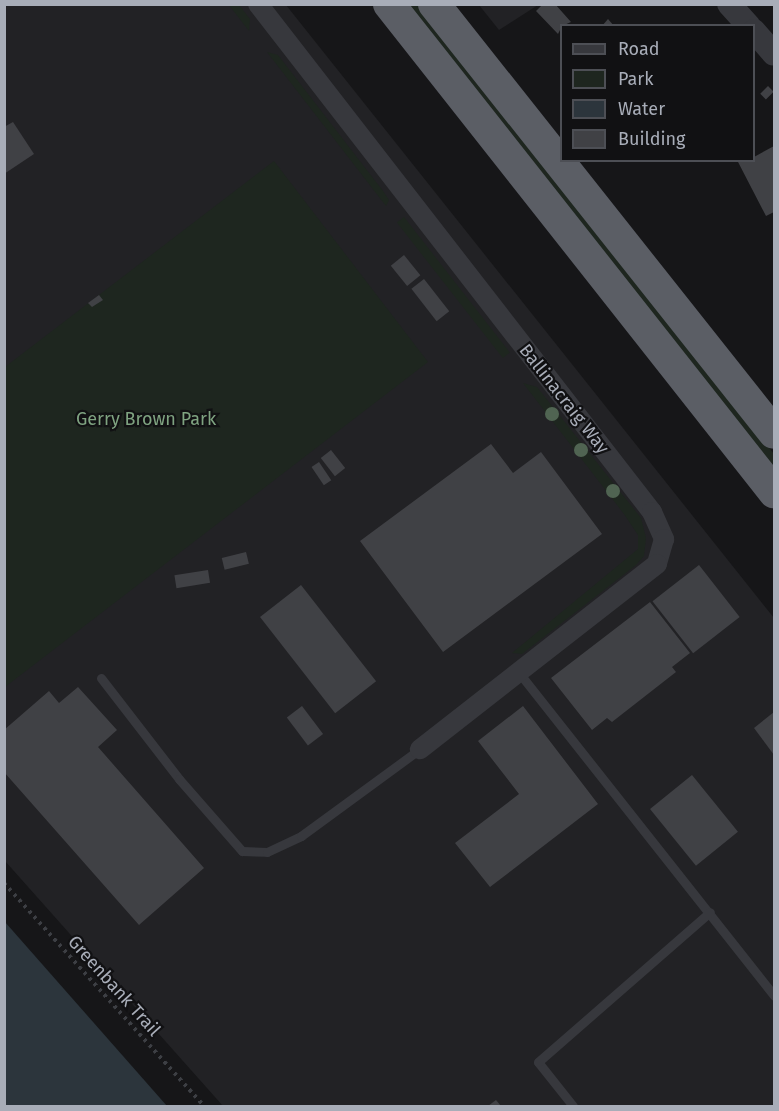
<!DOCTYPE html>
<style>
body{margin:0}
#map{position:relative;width:779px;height:1111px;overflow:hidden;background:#161618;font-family:"Fira Sans",sans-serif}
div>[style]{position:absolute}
.built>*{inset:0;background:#222225}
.green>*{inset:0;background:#1e261f;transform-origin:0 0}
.water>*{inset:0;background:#2c353c}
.building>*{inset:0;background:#404145;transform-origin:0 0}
.path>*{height:4px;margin-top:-2px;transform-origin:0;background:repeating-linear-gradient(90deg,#3d3f44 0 3px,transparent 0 7.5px)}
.service>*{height:9px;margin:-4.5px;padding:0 4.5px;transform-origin:4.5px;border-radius:4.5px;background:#37383d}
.minor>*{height:20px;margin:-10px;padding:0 10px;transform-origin:10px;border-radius:10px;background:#37383d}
.tertiary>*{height:24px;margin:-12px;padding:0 12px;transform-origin:12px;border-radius:12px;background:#37383d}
.trunk>*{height:32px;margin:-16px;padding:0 16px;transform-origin:16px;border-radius:16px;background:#5b5e65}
.trees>*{width:14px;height:14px;margin:-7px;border-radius:50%;background:#506452}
span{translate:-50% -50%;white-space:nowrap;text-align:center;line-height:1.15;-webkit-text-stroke:4.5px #111113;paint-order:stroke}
.street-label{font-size:18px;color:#a8adb8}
.park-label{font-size:18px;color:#7fa381}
.frame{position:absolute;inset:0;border:6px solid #a8adb8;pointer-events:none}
.legend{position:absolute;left:560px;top:24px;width:195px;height:138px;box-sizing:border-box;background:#111113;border:2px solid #4d4f55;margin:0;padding:8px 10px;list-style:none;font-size:18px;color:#a8adb8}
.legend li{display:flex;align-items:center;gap:12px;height:30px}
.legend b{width:30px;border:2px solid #4d4f55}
</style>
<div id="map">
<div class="built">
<div style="clip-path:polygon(4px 5px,286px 5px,774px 618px,774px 1106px,223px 1106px,5px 861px)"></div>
<div style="clip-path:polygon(479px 5px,538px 5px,499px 30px)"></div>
</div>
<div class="green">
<div style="clip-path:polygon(229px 5px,239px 5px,250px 19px,249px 31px)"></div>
<div style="clip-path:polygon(400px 5px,423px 5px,774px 454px,774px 478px)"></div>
<div style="clip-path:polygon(267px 52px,278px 55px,383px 191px,389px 200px,386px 206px)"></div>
<div style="clip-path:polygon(274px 161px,428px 362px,5px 687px,5px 367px)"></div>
<div style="left:404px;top:217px;width:172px;height:9px;rotate:52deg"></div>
<div style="clip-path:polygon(523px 383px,537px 387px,641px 518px,646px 538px,644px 556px,636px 565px,522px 654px,512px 653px,638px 549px,638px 535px,624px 514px)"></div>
</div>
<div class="water">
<div style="clip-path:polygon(5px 922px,167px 1106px,5px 1106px)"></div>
</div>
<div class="building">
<div style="clip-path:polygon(543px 4px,555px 4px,571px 22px,562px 26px,558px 34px,536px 11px)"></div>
<div style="clip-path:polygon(608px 19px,614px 26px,602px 26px)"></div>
<div style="left:768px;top:86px;width:8px;height:11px;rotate:45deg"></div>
<div style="clip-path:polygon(13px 122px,34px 154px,4px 174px,4px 127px)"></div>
<div style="clip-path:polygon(774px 146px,774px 212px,766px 216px,737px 160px,754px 160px,754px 157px)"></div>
<div style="left:404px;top:255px;width:26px;height:17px;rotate:51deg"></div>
<div style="left:424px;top:279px;width:41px;height:16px;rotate:52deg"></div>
<div style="clip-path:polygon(99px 295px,103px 300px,92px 307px,88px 303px)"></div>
<div style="clip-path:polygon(491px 444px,513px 473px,541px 452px,602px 534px,443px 652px,360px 541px)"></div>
<div style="left:331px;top:450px;width:23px;height:13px;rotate:52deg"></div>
<div style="left:319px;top:462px;width:22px;height:9px;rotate:56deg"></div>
<div style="left:246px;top:552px;width:12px;height:25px;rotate:76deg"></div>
<div style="left:699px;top:565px;width:66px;height:59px;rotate:52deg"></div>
<div style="left:208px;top:570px;width:13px;height:34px;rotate:81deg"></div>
<div style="left:301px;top:585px;width:122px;height:52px;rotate:52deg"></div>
<div style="clip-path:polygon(650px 602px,690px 653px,672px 667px,676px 672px,612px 722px,607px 718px,592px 730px,551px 678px)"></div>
<div style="clip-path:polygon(78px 687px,117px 730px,98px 747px,204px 868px,139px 925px,4px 772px,4px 730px,49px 691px,59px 703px)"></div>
<div style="left:302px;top:706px;width:35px;height:19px;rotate:53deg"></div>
<div style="clip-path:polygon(523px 706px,598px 804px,490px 887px,455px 843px,519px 794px,478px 741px)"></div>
<div style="clip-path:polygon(774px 712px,774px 755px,754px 728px)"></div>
<div style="left:692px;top:775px;width:73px;height:54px;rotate:51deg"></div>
<div style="clip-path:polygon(496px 1100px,501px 1106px,488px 1106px)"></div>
</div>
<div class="path">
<div style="left:4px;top:883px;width:300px;rotate:48.1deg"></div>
</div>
<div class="service">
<div style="left:520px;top:674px;width:410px;rotate:51.7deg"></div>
<div style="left:101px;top:678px;width:128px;rotate:52.3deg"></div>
<div style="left:179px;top:779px;width:96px;rotate:48.8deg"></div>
<div style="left:242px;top:851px;width:25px;rotate:2deg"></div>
<div style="left:267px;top:852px;width:38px;rotate:-25deg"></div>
<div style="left:301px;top:836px;width:147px;rotate:-36.2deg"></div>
<div style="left:573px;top:1106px;width:56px;rotate:-128.5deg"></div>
<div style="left:538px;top:1062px;width:228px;rotate:-41.1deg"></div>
</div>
<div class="minor">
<div style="left:258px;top:4px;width:643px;rotate:52.2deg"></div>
<div style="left:652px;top:512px;width:30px;rotate:66deg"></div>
<div style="left:664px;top:539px;width:26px;rotate:106deg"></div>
<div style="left:657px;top:564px;width:301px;rotate:142deg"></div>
</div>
<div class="tertiary">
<div style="left:729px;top:4px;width:30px;rotate:48deg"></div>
<div style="left:754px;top:31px;width:30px;rotate:49deg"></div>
</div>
<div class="trunk">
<div style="left:389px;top:4px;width:622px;rotate:51.73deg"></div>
<div style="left:434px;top:4px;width:547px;rotate:51.6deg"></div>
</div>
<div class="trees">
<div style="left:552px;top:414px"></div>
<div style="left:581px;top:450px"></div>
<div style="left:613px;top:491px"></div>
</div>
<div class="street-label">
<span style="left:564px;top:399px;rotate:52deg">Ballinacraig Way</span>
<span style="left:114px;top:986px;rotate:48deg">Greenbank Trail</span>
</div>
<div class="park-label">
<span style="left:146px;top:419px">Gerry Brown Park</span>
</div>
<div class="frame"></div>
<ul class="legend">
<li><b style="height:8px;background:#37383d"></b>Road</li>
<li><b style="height:16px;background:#1e261f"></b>Park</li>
<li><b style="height:16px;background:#2c353c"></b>Water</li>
<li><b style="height:16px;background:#404145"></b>Building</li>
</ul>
</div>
